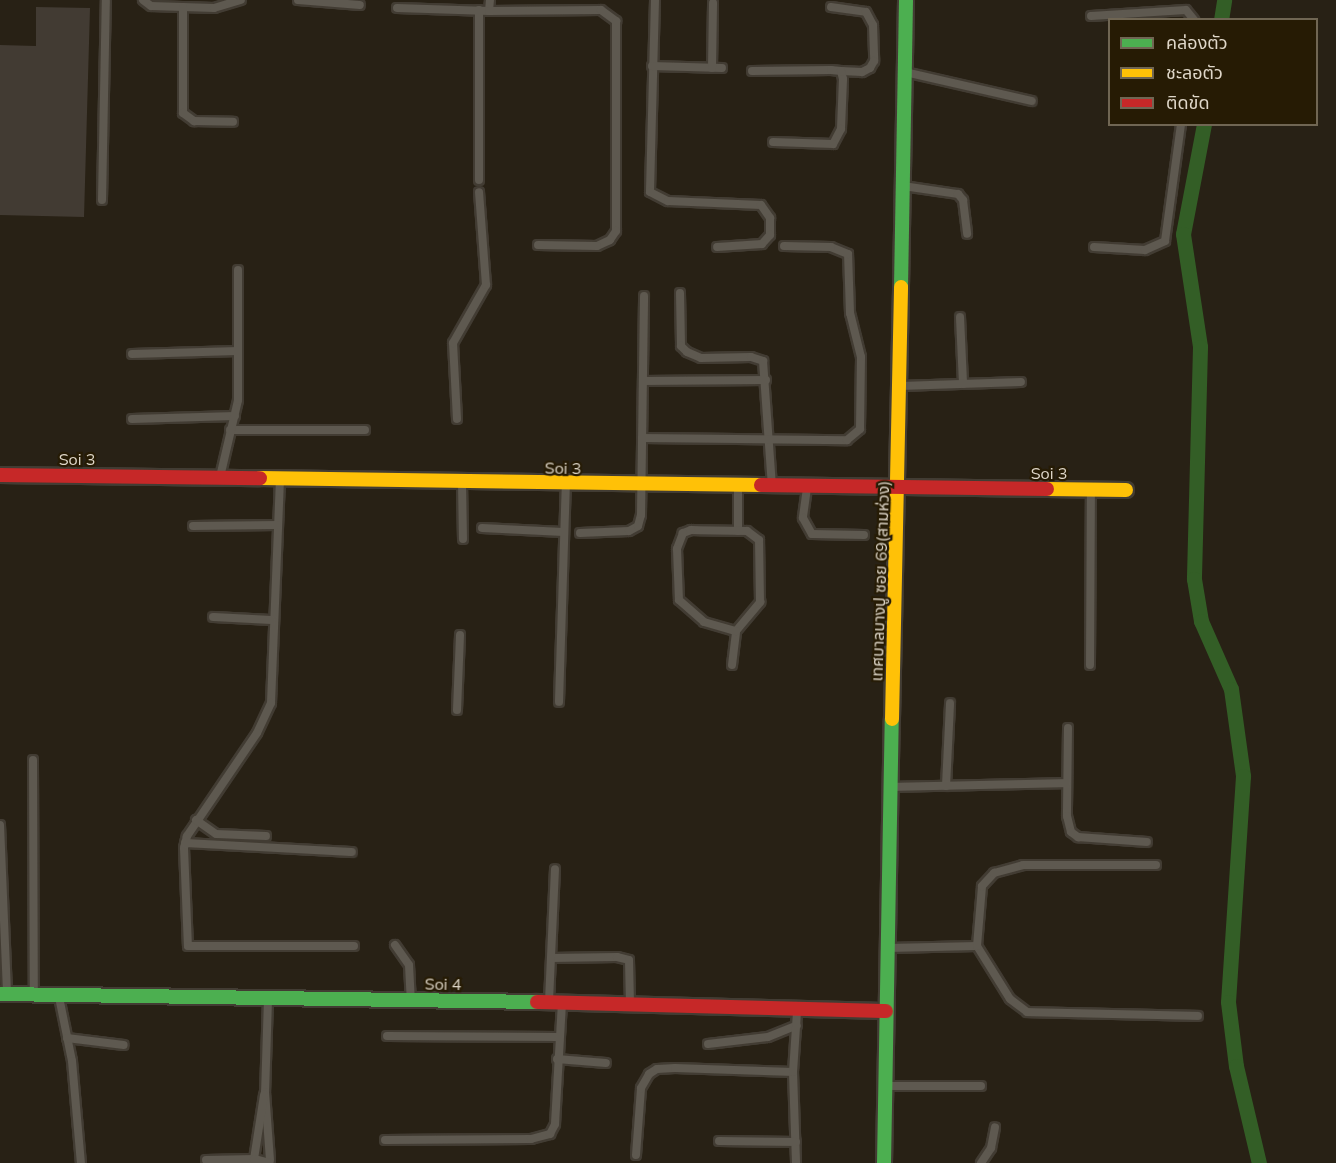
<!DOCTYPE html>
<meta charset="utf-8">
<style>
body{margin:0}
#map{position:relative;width:1336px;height:1163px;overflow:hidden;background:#282115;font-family:Mulish,"Noto Sans Thai",sans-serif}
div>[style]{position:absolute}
.canal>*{height:15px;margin:-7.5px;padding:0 7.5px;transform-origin:7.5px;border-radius:7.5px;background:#335e26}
.building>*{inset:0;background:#423b33}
.roads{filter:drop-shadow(2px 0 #423c33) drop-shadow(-2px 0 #423c33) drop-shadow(0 2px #423c33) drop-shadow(0 -2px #423c33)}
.lane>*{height:8px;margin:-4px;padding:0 4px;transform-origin:4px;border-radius:4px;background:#5e5950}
.fast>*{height:14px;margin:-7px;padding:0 7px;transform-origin:7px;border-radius:7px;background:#4caf50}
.slow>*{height:14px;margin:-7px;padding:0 7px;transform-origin:7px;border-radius:7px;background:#ffc107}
.jam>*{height:14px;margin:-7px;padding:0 7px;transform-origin:7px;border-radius:7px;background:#c62828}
span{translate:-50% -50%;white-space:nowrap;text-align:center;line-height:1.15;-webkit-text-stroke:4.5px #261b04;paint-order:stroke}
.street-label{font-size:16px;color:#dfd7c9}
.legend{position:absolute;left:1108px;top:18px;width:210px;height:108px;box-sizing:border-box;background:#261b04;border:2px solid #706653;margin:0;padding:8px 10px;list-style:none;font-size:18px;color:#dfd7c9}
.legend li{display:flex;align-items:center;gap:12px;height:30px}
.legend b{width:30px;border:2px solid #706653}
</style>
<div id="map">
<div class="canal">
<div style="left:1221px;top:20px;width:20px;rotate:-81deg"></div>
<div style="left:1204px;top:124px;width:112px;rotate:100.8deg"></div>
<div style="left:1183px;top:234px;width:114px;rotate:81.4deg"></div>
<div style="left:1200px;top:347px;width:232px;rotate:91.5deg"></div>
<div style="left:1194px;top:579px;width:43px;rotate:80.5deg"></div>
<div style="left:1201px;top:621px;width:74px;rotate:66.2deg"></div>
<div style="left:1231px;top:689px;width:88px;rotate:82.1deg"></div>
<div style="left:1243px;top:776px;width:226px;rotate:93.8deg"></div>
<div style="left:1228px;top:1002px;width:64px;rotate:82.9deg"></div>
<div style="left:1236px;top:1066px;width:100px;rotate:76.7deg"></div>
</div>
<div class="building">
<div style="clip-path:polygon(36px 7px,90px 8px,84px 217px,0 215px,0 45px,36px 46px)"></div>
</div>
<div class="roads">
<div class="lane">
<div style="left:143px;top:0;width:10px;rotate:37deg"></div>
<div style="left:151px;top:6px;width:63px;rotate:1.8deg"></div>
<div style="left:214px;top:8px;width:28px;rotate:-17deg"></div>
<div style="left:298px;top:0;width:62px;rotate:4.6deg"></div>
<div style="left:655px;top:0;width:192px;rotate:91.5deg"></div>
<div style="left:650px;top:192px;width:20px;rotate:27deg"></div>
<div style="left:668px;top:201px;width:93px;rotate:2.5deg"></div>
<div style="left:761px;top:205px;width:16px;rotate:55deg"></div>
<div style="left:770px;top:218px;width:17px;rotate:90deg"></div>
<div style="left:770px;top:235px;width:12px;rotate:132deg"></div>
<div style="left:762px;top:244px;width:45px;rotate:176.2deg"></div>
<div style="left:183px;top:7px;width:106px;rotate:90deg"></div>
<div style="left:183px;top:113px;width:14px;rotate:36deg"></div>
<div style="left:194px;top:121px;width:39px;rotate:1deg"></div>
<div style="left:831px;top:7px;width:35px;rotate:8deg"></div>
<div style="left:866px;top:12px;width:15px;rotate:62deg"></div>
<div style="left:873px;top:25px;width:36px;rotate:88deg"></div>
<div style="left:874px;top:61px;width:8px;rotate:120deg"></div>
<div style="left:870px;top:68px;width:9px;rotate:153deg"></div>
<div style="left:862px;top:72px;width:21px;rotate:-177deg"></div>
<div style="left:397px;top:8px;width:92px;rotate:1.9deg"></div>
<div style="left:489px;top:11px;width:11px;rotate:-85deg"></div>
<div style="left:489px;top:11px;width:112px;rotate:-0.5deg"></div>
<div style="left:601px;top:10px;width:19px;rotate:36deg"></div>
<div style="left:616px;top:21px;width:210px;rotate:90deg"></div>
<div style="left:616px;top:231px;width:11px;rotate:124deg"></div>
<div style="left:610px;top:240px;width:14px;rotate:155deg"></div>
<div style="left:597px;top:246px;width:59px;rotate:-179deg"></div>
<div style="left:1091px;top:16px;width:95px;rotate:-3.6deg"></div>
<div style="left:1186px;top:10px;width:13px;rotate:51deg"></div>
<div style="left:652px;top:66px;width:70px;rotate:1.6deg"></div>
<div style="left:712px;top:68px;width:65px;rotate:-89.1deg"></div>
<div style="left:752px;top:71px;width:79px;rotate:-0.7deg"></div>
<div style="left:831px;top:70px;width:10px;rotate:6deg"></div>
<div style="left:841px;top:71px;width:8px;rotate:76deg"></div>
<div style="left:843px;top:79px;width:50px;rotate:92.3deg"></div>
<div style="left:841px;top:129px;width:17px;rotate:118deg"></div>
<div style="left:833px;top:144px;width:60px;rotate:-178.1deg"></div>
<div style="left:905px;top:72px;width:130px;rotate:12.9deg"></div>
<div style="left:479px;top:180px;width:170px;rotate:-90deg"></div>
<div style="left:903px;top:186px;width:56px;rotate:8.3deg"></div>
<div style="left:958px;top:194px;width:8px;rotate:50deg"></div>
<div style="left:963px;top:200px;width:34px;rotate:83deg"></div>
<div style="left:102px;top:200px;width:200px;rotate:-88.9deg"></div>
<div style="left:1094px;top:247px;width:51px;rotate:3.4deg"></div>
<div style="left:1145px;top:250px;width:22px;rotate:-24deg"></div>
<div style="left:1165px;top:241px;width:118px;rotate:-82.2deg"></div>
<div style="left:680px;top:293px;width:53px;rotate:88.9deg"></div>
<div style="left:681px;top:346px;width:8px;rotate:45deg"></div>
<div style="left:687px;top:352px;width:15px;rotate:23deg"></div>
<div style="left:701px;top:358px;width:50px;rotate:-1.1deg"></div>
<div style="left:751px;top:357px;width:13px;rotate:18deg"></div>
<div style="left:763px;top:361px;width:125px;rotate:85.9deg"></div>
<div style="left:960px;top:317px;width:67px;rotate:87.4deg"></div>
<div style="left:132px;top:354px;width:106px;rotate:-1.6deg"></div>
<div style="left:643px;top:381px;width:123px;rotate:-0.5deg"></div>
<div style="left:900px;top:386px;width:121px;rotate:-1.9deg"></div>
<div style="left:132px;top:419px;width:103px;rotate:-1.7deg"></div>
<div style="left:457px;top:419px;width:76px;rotate:-93deg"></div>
<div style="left:453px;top:343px;width:67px;rotate:-60.4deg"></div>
<div style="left:486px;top:285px;width:93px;rotate:-94.3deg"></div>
<div style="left:230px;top:430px;width:135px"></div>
<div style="left:642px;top:438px;width:205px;rotate:0.6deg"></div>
<div style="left:847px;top:440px;width:17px;rotate:-40deg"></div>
<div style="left:860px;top:429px;width:72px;rotate:-89.2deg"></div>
<div style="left:861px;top:357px;width:45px;rotate:-104deg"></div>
<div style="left:850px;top:313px;width:59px;rotate:-91.9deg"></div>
<div style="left:848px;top:254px;width:18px;rotate:-158deg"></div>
<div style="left:831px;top:247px;width:47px;rotate:-178.8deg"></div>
<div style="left:220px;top:477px;width:79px;rotate:-76.8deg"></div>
<div style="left:238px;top:400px;width:130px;rotate:-90deg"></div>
<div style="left:280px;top:479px;width:224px;rotate:92.3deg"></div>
<div style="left:271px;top:703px;width:33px;rotate:115deg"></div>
<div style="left:257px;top:733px;width:125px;rotate:124.2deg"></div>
<div style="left:187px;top:836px;width:12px;rotate:104deg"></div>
<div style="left:184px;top:848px;width:98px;rotate:87.7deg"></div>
<div style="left:188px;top:946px;width:166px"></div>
<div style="left:462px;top:483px;width:56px;rotate:89deg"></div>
<div style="left:738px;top:488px;width:43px;rotate:90deg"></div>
<div style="left:807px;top:488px;width:30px;rotate:98deg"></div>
<div style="left:803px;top:518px;width:18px;rotate:61deg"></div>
<div style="left:812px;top:534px;width:52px;rotate:1.1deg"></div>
<div style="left:193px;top:526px;width:84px;rotate:-0.7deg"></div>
<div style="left:482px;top:528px;width:81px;rotate:2.8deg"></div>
<div style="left:580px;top:533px;width:49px;rotate:-2.3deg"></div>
<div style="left:629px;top:531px;width:10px;rotate:-29deg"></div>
<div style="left:638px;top:526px;width:11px;rotate:-75deg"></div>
<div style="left:641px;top:515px;width:219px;rotate:-89.2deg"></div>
<div style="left:213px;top:617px;width:59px;rotate:2.9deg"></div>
<div style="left:732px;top:665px;width:34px;rotate:-83deg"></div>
<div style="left:736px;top:631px;width:38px;rotate:-50deg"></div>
<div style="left:760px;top:602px;width:62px;rotate:-90.9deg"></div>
<div style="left:759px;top:540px;width:15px;rotate:-143deg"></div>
<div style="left:747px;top:531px;width:56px;rotate:-179deg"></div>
<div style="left:691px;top:530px;width:9px;rotate:159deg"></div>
<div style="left:683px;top:533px;width:17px;rotate:111deg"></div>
<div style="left:677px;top:549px;width:51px;rotate:87.8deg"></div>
<div style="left:679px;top:600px;width:33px;rotate:41deg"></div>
<div style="left:704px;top:622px;width:33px;rotate:16deg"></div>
<div style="left:1090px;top:665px;width:173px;rotate:-89.7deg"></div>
<div style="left:559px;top:702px;width:217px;rotate:-88.2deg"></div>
<div style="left:457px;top:710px;width:75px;rotate:-87.7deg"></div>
<div style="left:1068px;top:728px;width:88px;rotate:90.7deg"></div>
<div style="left:1067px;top:816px;width:16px;rotate:76deg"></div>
<div style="left:1071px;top:832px;width:9px;rotate:36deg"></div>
<div style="left:1078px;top:837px;width:69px;rotate:4.1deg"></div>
<div style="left:33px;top:760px;width:233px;rotate:89.8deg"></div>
<div style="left:946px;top:786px;width:83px;rotate:-87.2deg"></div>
<div style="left:892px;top:787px;width:175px;rotate:-1.3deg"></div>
<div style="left:196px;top:820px;width:24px;rotate:35deg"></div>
<div style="left:216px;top:834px;width:50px;rotate:2.3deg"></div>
<div style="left:0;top:825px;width:169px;rotate:87.6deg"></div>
<div style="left:185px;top:843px;width:167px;rotate:3.1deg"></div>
<div style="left:395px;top:945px;width:24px;rotate:55deg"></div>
<div style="left:409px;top:965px;width:34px;rotate:87deg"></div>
<div style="left:977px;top:946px;width:62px;rotate:58.1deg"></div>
<div style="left:1010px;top:999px;width:21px;rotate:37deg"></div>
<div style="left:1027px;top:1012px;width:171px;rotate:1.3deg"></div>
<div style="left:888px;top:948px;width:89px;rotate:-1.3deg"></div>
<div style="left:977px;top:946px;width:60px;rotate:-85.2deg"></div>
<div style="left:982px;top:886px;width:18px;rotate:-47deg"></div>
<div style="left:994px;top:873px;width:30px;rotate:-15deg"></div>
<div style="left:1023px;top:865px;width:133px"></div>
<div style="left:551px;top:958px;width:66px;rotate:-0.9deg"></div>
<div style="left:617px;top:957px;width:12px;rotate:14deg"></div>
<div style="left:629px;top:960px;width:43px;rotate:88.7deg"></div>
<div style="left:59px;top:997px;width:65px;rotate:78.5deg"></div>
<div style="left:72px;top:1061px;width:102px;rotate:85deg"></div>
<div style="left:268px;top:999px;width:93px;rotate:91.8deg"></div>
<div style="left:265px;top:1092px;width:68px;rotate:85.8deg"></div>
<div style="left:549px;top:1001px;width:132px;rotate:-87.4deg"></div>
<div style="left:387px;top:1036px;width:172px;rotate:0.3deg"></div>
<div style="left:67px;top:1038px;width:57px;rotate:7deg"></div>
<div style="left:708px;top:1044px;width:60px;rotate:-6.7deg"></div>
<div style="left:768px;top:1037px;width:31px;rotate:-22deg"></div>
<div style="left:557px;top:1059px;width:49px;rotate:4.7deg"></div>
<div style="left:793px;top:1072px;width:91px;rotate:88.1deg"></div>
<div style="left:887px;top:1086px;width:94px"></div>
<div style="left:385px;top:1140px;width:146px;rotate:-0.4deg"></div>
<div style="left:531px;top:1139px;width:20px;rotate:-15deg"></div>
<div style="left:550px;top:1134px;width:11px;rotate:-63deg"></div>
<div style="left:555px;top:1124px;width:121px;rotate:-86.7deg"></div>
<div style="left:719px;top:1141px;width:77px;rotate:0.7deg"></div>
<div style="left:636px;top:1155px;width:67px;rotate:-85.7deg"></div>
<div style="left:641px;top:1088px;width:16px;rotate:-60deg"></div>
<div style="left:649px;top:1074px;width:9px;rotate:-32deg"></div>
<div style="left:657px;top:1069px;width:18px;rotate:-3deg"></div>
<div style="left:675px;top:1068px;width:118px;rotate:1.9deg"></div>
<div style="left:793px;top:1072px;width:61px;rotate:-86.2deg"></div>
<div style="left:254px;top:1159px;width:65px;rotate:-81.1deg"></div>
<div style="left:206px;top:1160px;width:48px;rotate:-1.2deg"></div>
<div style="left:254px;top:1159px;width:16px;rotate:14deg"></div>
<div style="left:981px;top:1163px;width:18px;rotate:-56deg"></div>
<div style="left:991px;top:1148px;width:21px;rotate:-79deg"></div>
</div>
<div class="fast">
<div style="left:901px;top:287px;width:287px;rotate:-89deg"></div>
<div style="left:0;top:994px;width:537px;rotate:0.85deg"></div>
<div style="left:884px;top:1163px;width:444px;rotate:-89deg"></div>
</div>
<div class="slow">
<div style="left:260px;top:478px;width:501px;rotate:0.8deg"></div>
<div style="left:1047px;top:489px;width:79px;rotate:0.7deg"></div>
<div style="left:892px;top:719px;width:432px;rotate:-88.8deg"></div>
</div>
<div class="jam">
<div style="left:0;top:475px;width:260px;rotate:0.7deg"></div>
<div style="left:761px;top:485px;width:286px;rotate:0.8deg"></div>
<div style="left:537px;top:1002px;width:349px;rotate:1.5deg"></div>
</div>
</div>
<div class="street-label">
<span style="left:77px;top:459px">Soi 3</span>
<span style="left:563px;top:468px;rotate:1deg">Soi 3</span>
<span style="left:1049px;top:473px">Soi 3</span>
<span style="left:880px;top:581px;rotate:-88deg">เทศบาลบางปู ซอย 69(สามห่วง)</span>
<span style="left:443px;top:984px;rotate:1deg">Soi 4</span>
</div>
<ul class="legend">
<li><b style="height:8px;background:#4caf50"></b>คล่องตัว</li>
<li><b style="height:8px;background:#ffc107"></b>ชะลอตัว</li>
<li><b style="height:8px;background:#c62828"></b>ติดขัด</li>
</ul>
</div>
